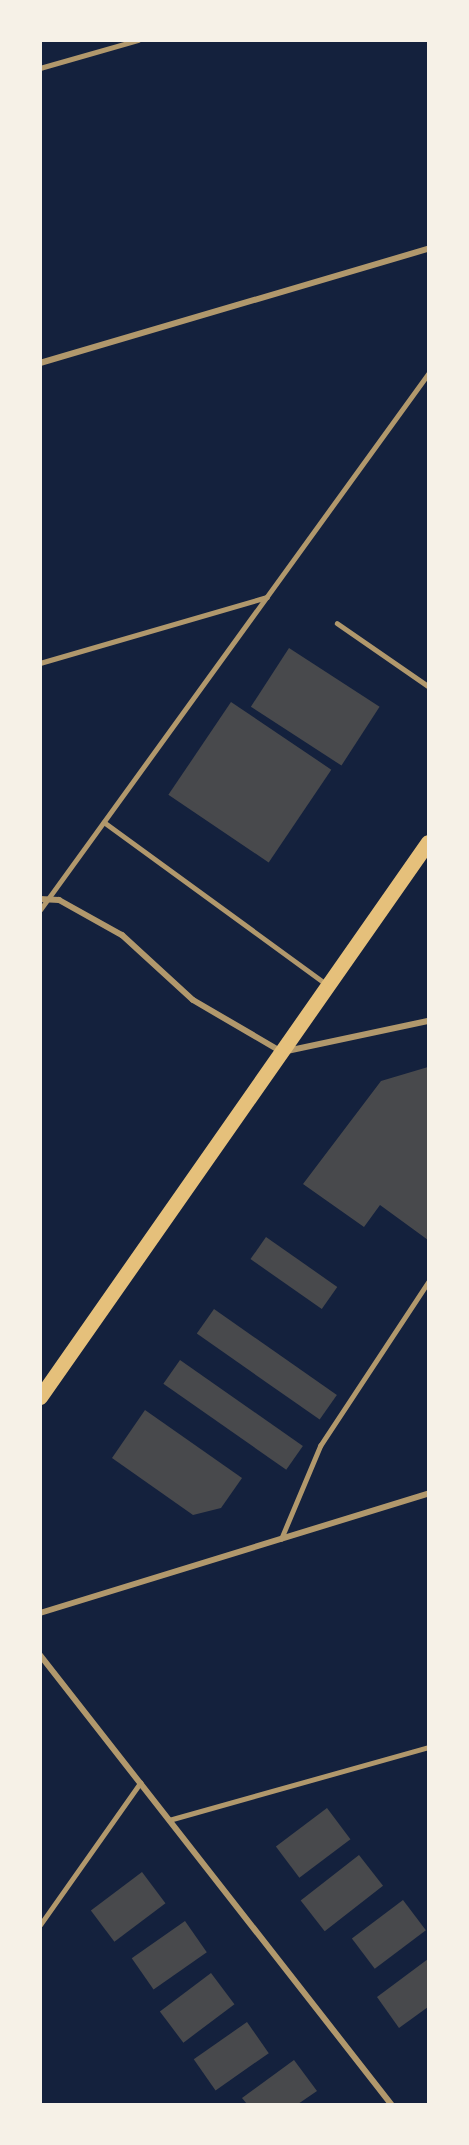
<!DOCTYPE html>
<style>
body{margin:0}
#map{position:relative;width:469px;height:2145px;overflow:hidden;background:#14213d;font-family:"DM Sans",sans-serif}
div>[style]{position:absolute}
.building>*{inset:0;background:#48494c;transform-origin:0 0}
.service>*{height:4.5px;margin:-2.25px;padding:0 2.25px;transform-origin:2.25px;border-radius:2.25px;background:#b1986c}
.minor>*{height:6px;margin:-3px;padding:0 3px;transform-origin:3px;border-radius:3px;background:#b1986c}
.primary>*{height:15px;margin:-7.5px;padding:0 7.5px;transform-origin:7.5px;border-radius:7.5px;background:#e5c07b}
span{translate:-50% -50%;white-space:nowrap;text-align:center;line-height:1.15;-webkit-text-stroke:4.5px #f6f1e7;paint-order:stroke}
.frame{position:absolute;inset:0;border:42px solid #f6f1e7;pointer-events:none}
</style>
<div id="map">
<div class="building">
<div style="left:289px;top:648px;width:108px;height:70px;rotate:33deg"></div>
<div style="left:231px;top:702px;width:121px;height:112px;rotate:34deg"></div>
<div style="clip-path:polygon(428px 1067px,428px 1240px,380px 1205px,364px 1227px,303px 1184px,381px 1081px)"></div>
<div style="left:266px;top:1237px;width:87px;height:27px;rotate:35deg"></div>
<div style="left:214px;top:1309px;width:150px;height:30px;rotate:35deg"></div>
<div style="left:180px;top:1360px;width:150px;height:29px;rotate:35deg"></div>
<div style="clip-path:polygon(145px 1410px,242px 1478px,221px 1508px,193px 1515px,112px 1458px)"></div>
<div style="left:327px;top:1808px;width:39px;height:64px;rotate:53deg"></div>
<div style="left:359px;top:1855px;width:39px;height:74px;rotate:52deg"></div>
<div style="left:142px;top:1872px;width:39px;height:64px;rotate:53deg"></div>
<div style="left:403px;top:1900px;width:38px;height:64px;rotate:53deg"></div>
<div style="left:185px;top:1921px;width:38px;height:65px;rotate:55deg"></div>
<div style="clip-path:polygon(428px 1959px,428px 2007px,399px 2028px,377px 1997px)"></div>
<div style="left:211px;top:1973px;width:39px;height:64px;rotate:53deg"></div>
<div style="left:247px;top:2022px;width:38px;height:65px;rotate:55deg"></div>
<div style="clip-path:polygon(294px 2060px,317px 2091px,298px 2104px,247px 2104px,242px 2098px)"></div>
</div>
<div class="service">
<div style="left:40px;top:68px;width:102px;rotate:-15.9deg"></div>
<div style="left:337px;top:623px;width:111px;rotate:34.7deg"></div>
<div style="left:40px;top:663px;width:236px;rotate:-16.2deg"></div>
<div style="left:104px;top:822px;width:275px;rotate:36.1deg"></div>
<div style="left:40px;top:910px;width:662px;rotate:-54.1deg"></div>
<div style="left:281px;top:1539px;width:101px;rotate:-67.2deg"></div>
<div style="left:320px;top:1446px;width:196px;rotate:-56.6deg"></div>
<div style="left:169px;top:1820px;width:269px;rotate:-15.7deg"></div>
<div style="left:40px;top:1925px;width:174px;rotate:-54.8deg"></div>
</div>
<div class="minor">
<div style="left:40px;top:363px;width:404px;rotate:-16.4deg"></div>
<div style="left:40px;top:899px;width:19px;rotate:3deg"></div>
<div style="left:59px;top:900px;width:72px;rotate:29.1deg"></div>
<div style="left:122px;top:935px;width:96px;rotate:42.5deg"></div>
<div style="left:193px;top:1000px;width:103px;rotate:30.3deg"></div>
<div style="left:282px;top:1052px;width:149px;rotate:-12deg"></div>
<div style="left:40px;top:1613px;width:406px;rotate:-17.1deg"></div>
<div style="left:40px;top:1655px;width:570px;rotate:51.98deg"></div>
</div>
<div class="primary">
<div style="left:40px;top:1397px;width:677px;rotate:-55.04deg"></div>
</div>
<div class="frame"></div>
</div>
